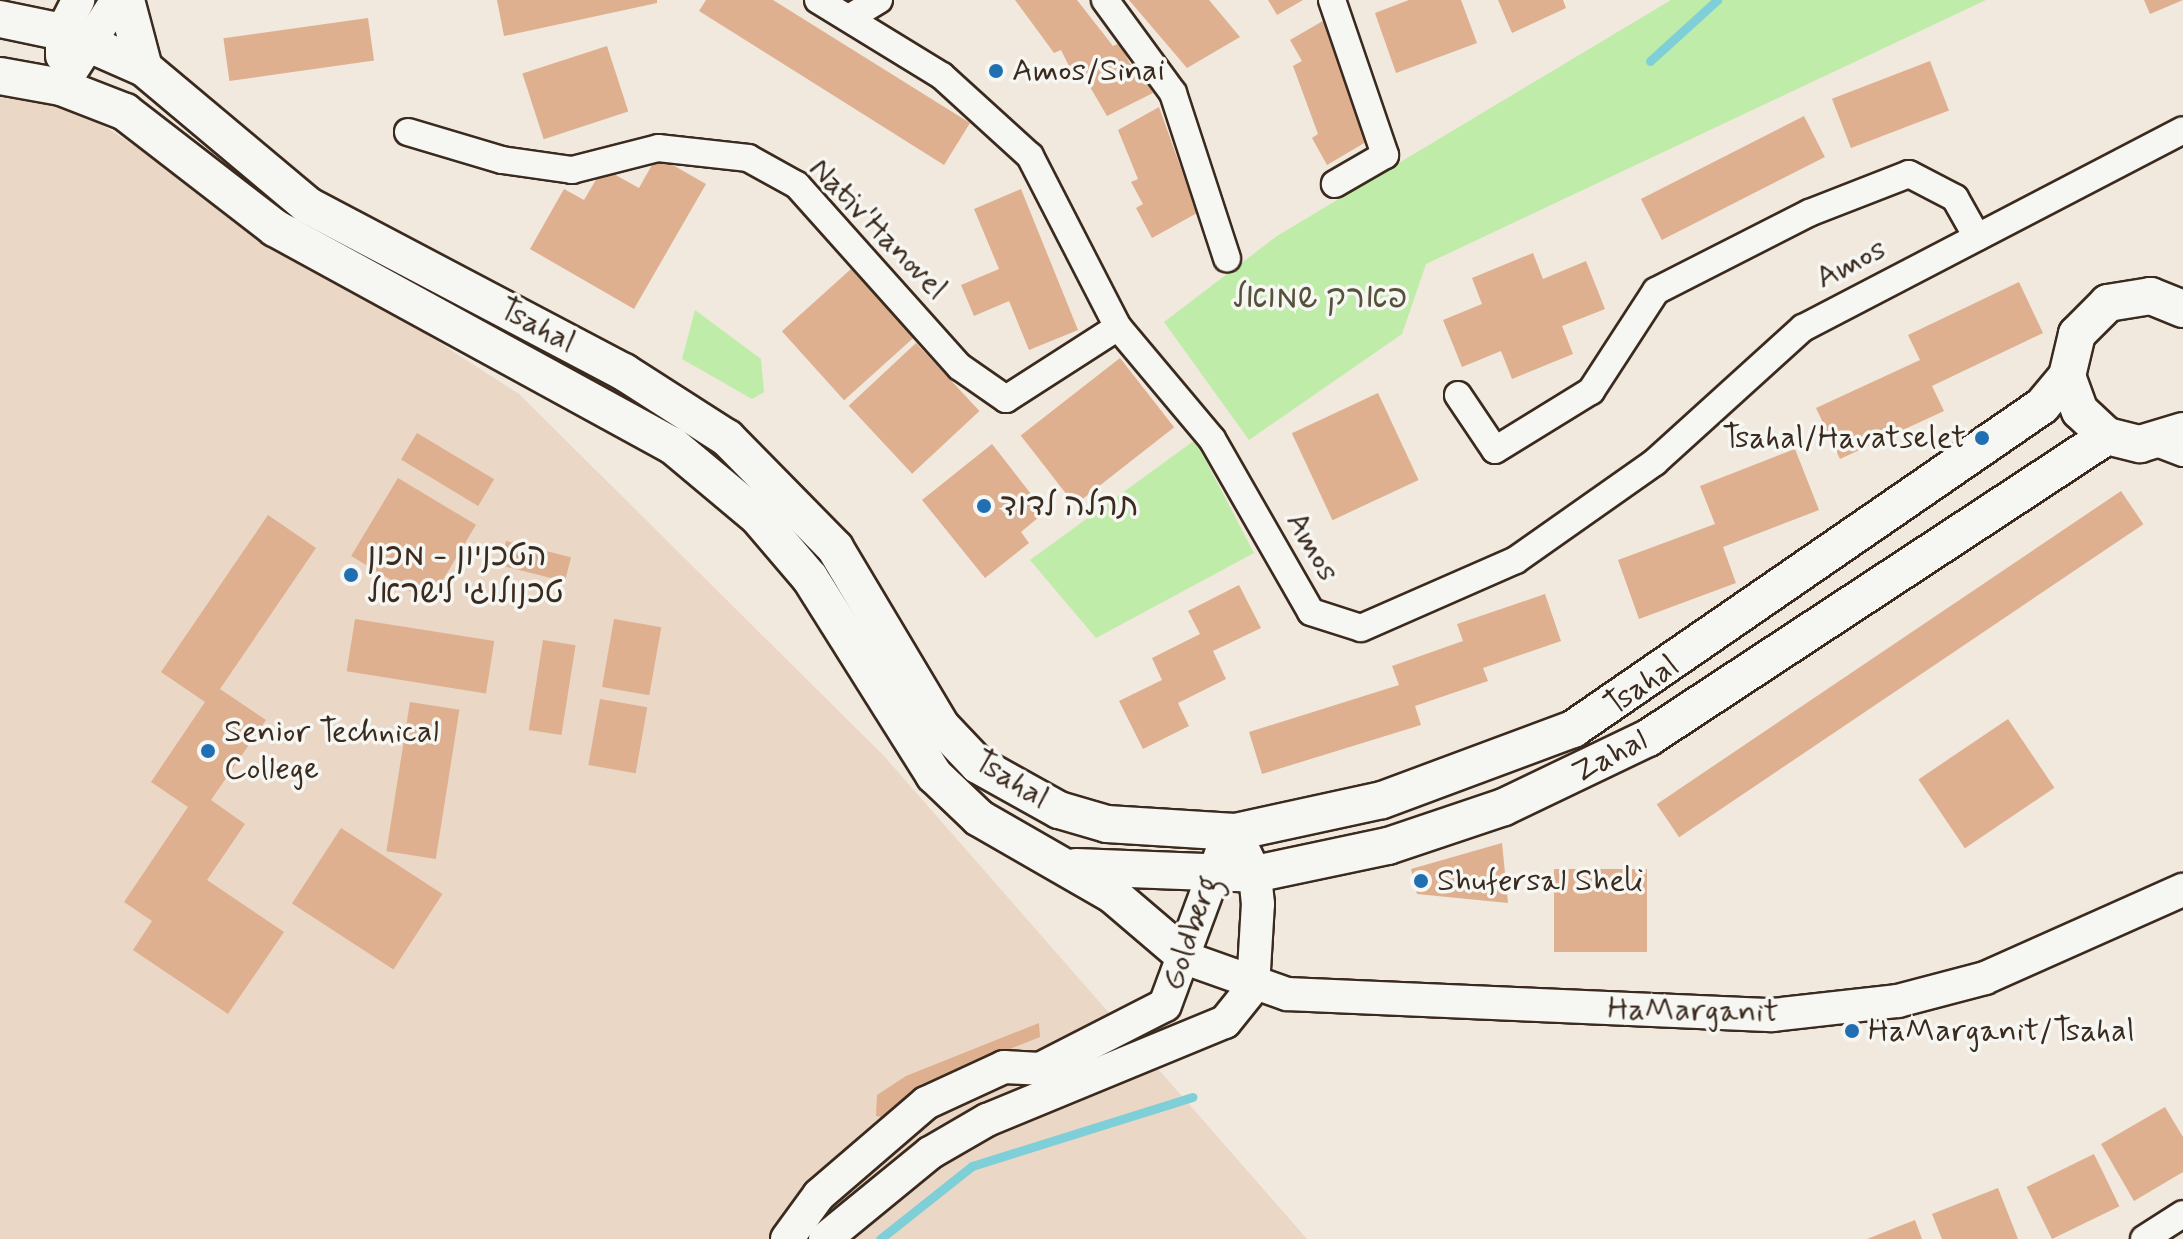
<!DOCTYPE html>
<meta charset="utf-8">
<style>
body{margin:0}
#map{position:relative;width:2183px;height:1239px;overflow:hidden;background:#f1e8de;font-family:Mynerve,"Playpen Sans Hebrew",sans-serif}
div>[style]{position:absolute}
.built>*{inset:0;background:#ebd7c6}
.green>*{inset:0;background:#c0eca9}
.stream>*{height:9px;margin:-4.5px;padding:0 4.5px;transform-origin:4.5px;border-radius:4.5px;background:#7ecfd8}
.building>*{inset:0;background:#deb08f;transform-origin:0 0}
.roads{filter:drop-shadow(2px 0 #3b2a1e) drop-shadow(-2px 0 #3b2a1e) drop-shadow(0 2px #3b2a1e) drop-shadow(0 -2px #3b2a1e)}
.minor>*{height:26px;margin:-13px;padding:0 13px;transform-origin:13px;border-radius:13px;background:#f6f6f2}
.tertiary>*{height:32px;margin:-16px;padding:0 16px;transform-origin:16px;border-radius:16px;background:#f6f6f2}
.secondary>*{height:36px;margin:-18px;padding:0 18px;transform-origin:18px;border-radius:18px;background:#f6f6f2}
.dots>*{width:22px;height:22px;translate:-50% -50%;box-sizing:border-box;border:4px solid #f6f6f2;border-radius:50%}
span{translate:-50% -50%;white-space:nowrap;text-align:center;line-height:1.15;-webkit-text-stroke:7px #f6f6f2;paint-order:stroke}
.poi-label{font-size:32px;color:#3b2a1e}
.left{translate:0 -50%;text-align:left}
.right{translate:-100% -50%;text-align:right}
.street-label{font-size:32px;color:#3b2a1e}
.park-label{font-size:32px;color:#56513a}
</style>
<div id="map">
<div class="built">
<div style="clip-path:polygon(42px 86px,519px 394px,884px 756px,1307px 1239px,0 1239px,0 90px)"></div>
</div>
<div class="green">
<div style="clip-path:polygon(1671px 0,1986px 0,1426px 264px,1402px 334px,1249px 440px,1164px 322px,1277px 236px)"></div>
<div style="clip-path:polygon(695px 310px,761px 359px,764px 392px,752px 399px,682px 359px)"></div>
<div style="clip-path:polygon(1195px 440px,1254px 553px,1096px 638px,1030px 560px)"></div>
</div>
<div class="stream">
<div style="left:1650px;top:61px;width:91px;rotate:-42.3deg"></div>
<div style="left:880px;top:1239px;width:117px;rotate:-38.4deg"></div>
<div style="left:972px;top:1166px;width:231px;rotate:-17.4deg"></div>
</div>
<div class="building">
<div style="clip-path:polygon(497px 0,657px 0,657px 3px,504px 36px)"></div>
<div style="clip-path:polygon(706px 0,773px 0,970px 123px,944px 165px,699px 11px)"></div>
<div style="clip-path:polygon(1015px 0,1077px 0,1113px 46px,1120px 43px,1130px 64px,1136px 61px,1153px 93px,1107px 116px,1079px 68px,1072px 72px,1061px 50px,1054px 53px)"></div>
<div style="clip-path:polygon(1129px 0,1209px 0,1240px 37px,1187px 68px)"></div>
<div style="clip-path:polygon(1268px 0,1303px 0,1277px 15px)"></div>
<div style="clip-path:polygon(1409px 0,1461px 0,1477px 43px,1396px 73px,1375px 13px)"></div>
<div style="clip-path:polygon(1498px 0,1563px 0,1566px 8px,1512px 33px)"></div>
<div style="clip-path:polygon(2144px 0,2183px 0,2150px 14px)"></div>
<div style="left:368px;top:18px;width:43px;height:146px;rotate:82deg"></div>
<div style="clip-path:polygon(1328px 18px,1371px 139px,1327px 165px,1312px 138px,1318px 134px,1293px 66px,1302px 61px,1290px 40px)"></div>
<div style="left:607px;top:46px;width:69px;height:89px;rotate:72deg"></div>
<div style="left:1930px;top:61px;width:53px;height:105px;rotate:69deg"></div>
<div style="clip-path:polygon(1159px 107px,1197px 213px,1152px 238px,1136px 208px,1143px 204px,1131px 182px,1138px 179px,1118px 130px)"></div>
<div style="left:1804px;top:116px;width:46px;height:183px;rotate:63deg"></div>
<div style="clip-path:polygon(657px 156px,706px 184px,634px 309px,530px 249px,564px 189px,584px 200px,603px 168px,639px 188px)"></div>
<div style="clip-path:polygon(1021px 189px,1078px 330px,1029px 350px,1009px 301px,974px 316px,961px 285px,999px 269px,974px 209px)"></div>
<div style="clip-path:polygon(1533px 253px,1543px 279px,1586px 261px,1605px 309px,1562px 326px,1573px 354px,1512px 379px,1501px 351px,1462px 367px,1443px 320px,1482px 304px,1472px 278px)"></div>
<div style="left:851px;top:269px;width:93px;height:93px;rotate:48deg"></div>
<div style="clip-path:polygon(2019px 282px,2043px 333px,1932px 386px,1944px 411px,1840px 459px,1816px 408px,1920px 360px,1908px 335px)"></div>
<div style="left:916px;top:343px;width:93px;height:92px;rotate:47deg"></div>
<div style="left:1120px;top:358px;width:88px;height:126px;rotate:52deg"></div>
<div style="left:1378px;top:393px;width:96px;height:95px;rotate:65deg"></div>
<div style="left:417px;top:433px;width:90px;height:31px;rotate:31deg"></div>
<div style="clip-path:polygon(992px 444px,1045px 512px,1021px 532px,1029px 543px,985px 578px,922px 500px)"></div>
<div style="clip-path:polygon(1795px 449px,1819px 510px,1723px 547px,1736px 583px,1639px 619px,1618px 560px,1715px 524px,1700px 486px)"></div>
<div style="left:398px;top:478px;width:91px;height:91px;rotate:31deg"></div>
<div style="left:2121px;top:491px;width:40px;height:560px;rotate:56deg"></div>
<div style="clip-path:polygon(268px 515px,316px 548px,220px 689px,266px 720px,211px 800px,245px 824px,207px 880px,284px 932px,228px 1014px,133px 950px,152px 921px,124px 902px,188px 807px,151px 782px,205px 702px,161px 672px)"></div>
<div style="left:506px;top:541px;width:67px;height:25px;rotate:14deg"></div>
<div style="clip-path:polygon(1239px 585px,1261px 628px,1213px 651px,1226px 679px,1178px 703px,1189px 726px,1143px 749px,1119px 701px,1162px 680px,1152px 658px,1200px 634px,1188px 611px)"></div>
<div style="clip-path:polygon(1545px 594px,1561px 641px,1483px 668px,1488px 681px,1415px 706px,1421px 725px,1262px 774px,1249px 732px,1399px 685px,1392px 666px,1463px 641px,1457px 624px)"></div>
<div style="left:355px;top:619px;width:141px;height:53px;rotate:9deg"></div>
<div style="left:614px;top:619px;width:48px;height:69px;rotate:10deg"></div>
<div style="left:543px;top:640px;width:33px;height:91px;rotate:9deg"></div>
<div style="left:600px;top:699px;width:48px;height:67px;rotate:10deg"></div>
<div style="left:410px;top:702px;width:50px;height:151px;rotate:9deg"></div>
<div style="left:2008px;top:719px;width:83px;height:108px;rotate:56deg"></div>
<div style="left:341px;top:828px;width:121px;height:90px;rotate:33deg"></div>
<div style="clip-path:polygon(1502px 843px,1508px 903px,1417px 894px,1411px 869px)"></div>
<div style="left:1554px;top:869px;width:93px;height:83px"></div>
<div style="clip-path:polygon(1039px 1023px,1040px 1037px,940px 1077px,894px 1119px,876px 1116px,877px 1095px,906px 1076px)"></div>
<div style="clip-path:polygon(2165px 1107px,2183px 1137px,2183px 1172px,2134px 1201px,2101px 1144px)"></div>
<div style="left:2094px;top:1154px;width:58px;height:75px;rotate:64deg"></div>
<div style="clip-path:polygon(1998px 1188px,2018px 1239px,1942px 1239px,1932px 1214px)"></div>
<div style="clip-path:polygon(1915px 1220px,1922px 1239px,1867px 1239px)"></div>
</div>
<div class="roads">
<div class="minor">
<div style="left:818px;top:0;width:145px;rotate:31.5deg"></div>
<div style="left:942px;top:76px;width:119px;rotate:42.3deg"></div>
<div style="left:1030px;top:156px;width:192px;rotate:62.8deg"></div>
<div style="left:1118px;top:327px;width:146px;rotate:50deg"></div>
<div style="left:1212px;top:439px;width:199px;rotate:60.2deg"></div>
<div style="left:1311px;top:612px;width:52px;rotate:17.7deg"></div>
<div style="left:1361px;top:628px;width:169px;rotate:-23.7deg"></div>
<div style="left:1516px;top:560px;width:170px;rotate:-35.2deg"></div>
<div style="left:1655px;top:462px;width:200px;rotate:-42.2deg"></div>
<div style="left:1803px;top:328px;width:428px;rotate:-27.5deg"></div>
<div style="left:1105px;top:0;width:115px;rotate:53.8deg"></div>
<div style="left:1173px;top:93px;width:174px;rotate:71.9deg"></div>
<div style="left:1332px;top:0;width:164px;rotate:71.1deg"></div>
<div style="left:1385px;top:155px;width:58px;rotate:149.9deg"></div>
<div style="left:849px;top:18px;width:35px;rotate:-31deg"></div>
<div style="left:408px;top:132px;width:98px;rotate:16.6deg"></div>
<div style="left:502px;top:160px;width:71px;rotate:8.1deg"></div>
<div style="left:572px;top:170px;width:89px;rotate:-14.3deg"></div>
<div style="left:658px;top:148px;width:91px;rotate:6.3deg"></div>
<div style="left:748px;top:158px;width:56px;rotate:28.9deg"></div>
<div style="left:797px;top:185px;width:244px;rotate:48.2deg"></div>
<div style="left:960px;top:367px;width:56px;rotate:34.8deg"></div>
<div style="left:1006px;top:399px;width:133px;rotate:-32.7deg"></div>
<div style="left:1458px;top:395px;width:66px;rotate:56.1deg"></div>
<div style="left:1495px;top:450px;width:113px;rotate:-31.6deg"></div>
<div style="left:1591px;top:391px;width:119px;rotate:-57deg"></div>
<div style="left:1656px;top:291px;width:172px;rotate:-27deg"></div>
<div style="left:1809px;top:213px;width:107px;rotate:-21.3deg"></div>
<div style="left:1909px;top:174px;width:52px;rotate:27.6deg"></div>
<div style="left:1955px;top:198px;width:45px;rotate:60.6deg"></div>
<div style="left:2157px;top:443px;width:28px;rotate:21deg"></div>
<div style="left:2144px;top:1239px;width:46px;rotate:-32.7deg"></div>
</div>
<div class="tertiary">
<div style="left:62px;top:56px;width:24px;rotate:-90deg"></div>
<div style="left:62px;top:32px;width:36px;rotate:-63deg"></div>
<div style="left:61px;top:87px;width:103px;rotate:-57.2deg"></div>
<div style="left:1188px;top:959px;width:105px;rotate:19.5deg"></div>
<div style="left:1287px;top:994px;width:486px;rotate:2.5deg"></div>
<div style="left:1773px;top:1015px;width:126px;rotate:-6.4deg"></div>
<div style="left:1898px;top:1001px;width:90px;rotate:-14.8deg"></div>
<div style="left:1985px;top:978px;width:217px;rotate:-24deg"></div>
<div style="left:787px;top:1239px;width:54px;rotate:-54deg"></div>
<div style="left:819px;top:1195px;width:141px;rotate:-40.7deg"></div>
<div style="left:926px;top:1103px;width:86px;rotate:-24.8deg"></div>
<div style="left:1004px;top:1067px;width:36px;rotate:3deg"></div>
<div style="left:1040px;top:1069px;width:140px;rotate:-27.1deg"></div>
<div style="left:1165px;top:1005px;width:164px;rotate:-69.7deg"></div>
<div style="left:825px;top:1239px;width:136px;rotate:-39.3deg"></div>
<div style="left:930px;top:1153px;width:66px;rotate:-30.1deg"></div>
<div style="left:987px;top:1120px;width:257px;rotate:-22.4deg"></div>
<div style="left:1225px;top:1022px;width:45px;rotate:-51.3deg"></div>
<div style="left:1253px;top:987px;width:83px;rotate:-86.6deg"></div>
<div style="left:1258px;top:904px;width:30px;rotate:-96deg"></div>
<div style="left:1255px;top:874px;width:47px;rotate:-115.5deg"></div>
</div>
<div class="secondary">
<div style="left:126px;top:0;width:70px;rotate:75.2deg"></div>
<div style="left:0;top:19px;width:63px;rotate:11.8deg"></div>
<div style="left:62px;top:32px;width:90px;rotate:23.7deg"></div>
<div style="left:144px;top:68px;width:213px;rotate:40deg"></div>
<div style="left:307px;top:205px;width:358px;rotate:27.8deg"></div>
<div style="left:624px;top:372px;width:122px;rotate:32.7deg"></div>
<div style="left:727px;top:438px;width:154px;rotate:45.5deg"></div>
<div style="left:835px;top:548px;width:207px;rotate:59.2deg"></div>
<div style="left:941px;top:726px;width:54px;rotate:46.5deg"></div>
<div style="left:978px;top:765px;width:93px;rotate:29.1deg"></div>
<div style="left:1059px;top:810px;width:50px;rotate:16.3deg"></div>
<div style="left:1107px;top:824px;width:128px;rotate:3.6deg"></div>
<div style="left:1235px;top:832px;width:150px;rotate:-12.3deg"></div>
<div style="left:1382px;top:800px;width:204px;rotate:-20.4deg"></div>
<div style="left:1573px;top:729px;width:569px;rotate:-34.56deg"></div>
<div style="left:2042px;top:406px;width:39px;rotate:-50deg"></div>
<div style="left:0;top:76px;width:62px;rotate:10.2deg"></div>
<div style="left:61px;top:87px;width:69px;rotate:21.3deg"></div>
<div style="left:125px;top:112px;width:190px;rotate:37.7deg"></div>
<div style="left:275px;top:228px;width:452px;rotate:28.7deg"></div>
<div style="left:672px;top:445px;width:112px;rotate:39.9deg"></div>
<div style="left:758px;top:517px;width:80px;rotate:49.6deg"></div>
<div style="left:810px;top:578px;width:233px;rotate:57.8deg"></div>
<div style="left:934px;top:775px;width:62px;rotate:43.7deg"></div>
<div style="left:979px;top:818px;width:155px;rotate:29.9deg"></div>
<div style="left:1113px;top:895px;width:99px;rotate:40.5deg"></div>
<div style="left:2183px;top:309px;width:35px;rotate:-158deg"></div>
<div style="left:2151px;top:296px;width:44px;rotate:170.8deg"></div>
<div style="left:2108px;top:303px;width:44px;rotate:135deg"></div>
<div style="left:2077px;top:334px;width:43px;rotate:103.4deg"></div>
<div style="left:2067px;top:376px;width:37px;rotate:70deg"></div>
<div style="left:2080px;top:411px;width:37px;rotate:43deg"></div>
<div style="left:2107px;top:436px;width:34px;rotate:14deg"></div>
<div style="left:2140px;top:444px;width:45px;rotate:-16.8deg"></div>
<div style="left:1076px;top:867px;width:179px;rotate:2.2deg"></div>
<div style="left:1255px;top:874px;width:136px;rotate:-11.9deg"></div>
<div style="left:1388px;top:846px;width:122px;rotate:-18.6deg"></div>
<div style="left:1504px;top:807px;width:160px;rotate:-25.6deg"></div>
<div style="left:1648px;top:738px;width:549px;rotate:-33.34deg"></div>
</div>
</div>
<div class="dots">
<div style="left:996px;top:71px;background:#1f6fb2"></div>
<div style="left:1982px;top:438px;background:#1f6fb2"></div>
<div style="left:984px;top:506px;background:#1f6fb2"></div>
<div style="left:351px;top:575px;background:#1f6fb2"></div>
<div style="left:208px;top:751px;background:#1f6fb2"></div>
<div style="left:1421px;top:881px;background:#1f6fb2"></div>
<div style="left:1852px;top:1031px;background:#1f6fb2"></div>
</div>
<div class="poi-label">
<span class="left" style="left:1012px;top:71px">Amos/Sinai</span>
<span class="right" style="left:1966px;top:438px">Tsahal/Havatselet</span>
<span class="left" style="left:1000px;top:506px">תהלה לדוד</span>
<span class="left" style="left:367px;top:575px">הטכניון - מכון<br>טכנולוגי לישראל</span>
<span class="left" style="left:224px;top:751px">Senior Technical<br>College</span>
<span class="left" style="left:1437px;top:881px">Shufersal Sheli</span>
<span class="left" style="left:1868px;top:1031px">HaMarganit/Tsahal</span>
</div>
<div class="street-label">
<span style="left:878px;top:229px;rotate:46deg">Nativ'Hanovel</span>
<span style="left:1851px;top:264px;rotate:-27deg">Amos</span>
<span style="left:537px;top:326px;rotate:28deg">Tsahal</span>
<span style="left:1312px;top:547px;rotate:60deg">Amos</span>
<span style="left:1642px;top:686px;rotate:-34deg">Tsahal</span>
<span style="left:1610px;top:757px;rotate:-28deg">Zahal</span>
<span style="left:1011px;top:780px;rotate:32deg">Tsahal</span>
<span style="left:1191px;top:933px;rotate:-71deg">Goldberg</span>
<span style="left:1693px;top:1011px;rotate:1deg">HaMarganit</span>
</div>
<div class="park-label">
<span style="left:1320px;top:298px">פארק שמואל</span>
</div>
</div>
